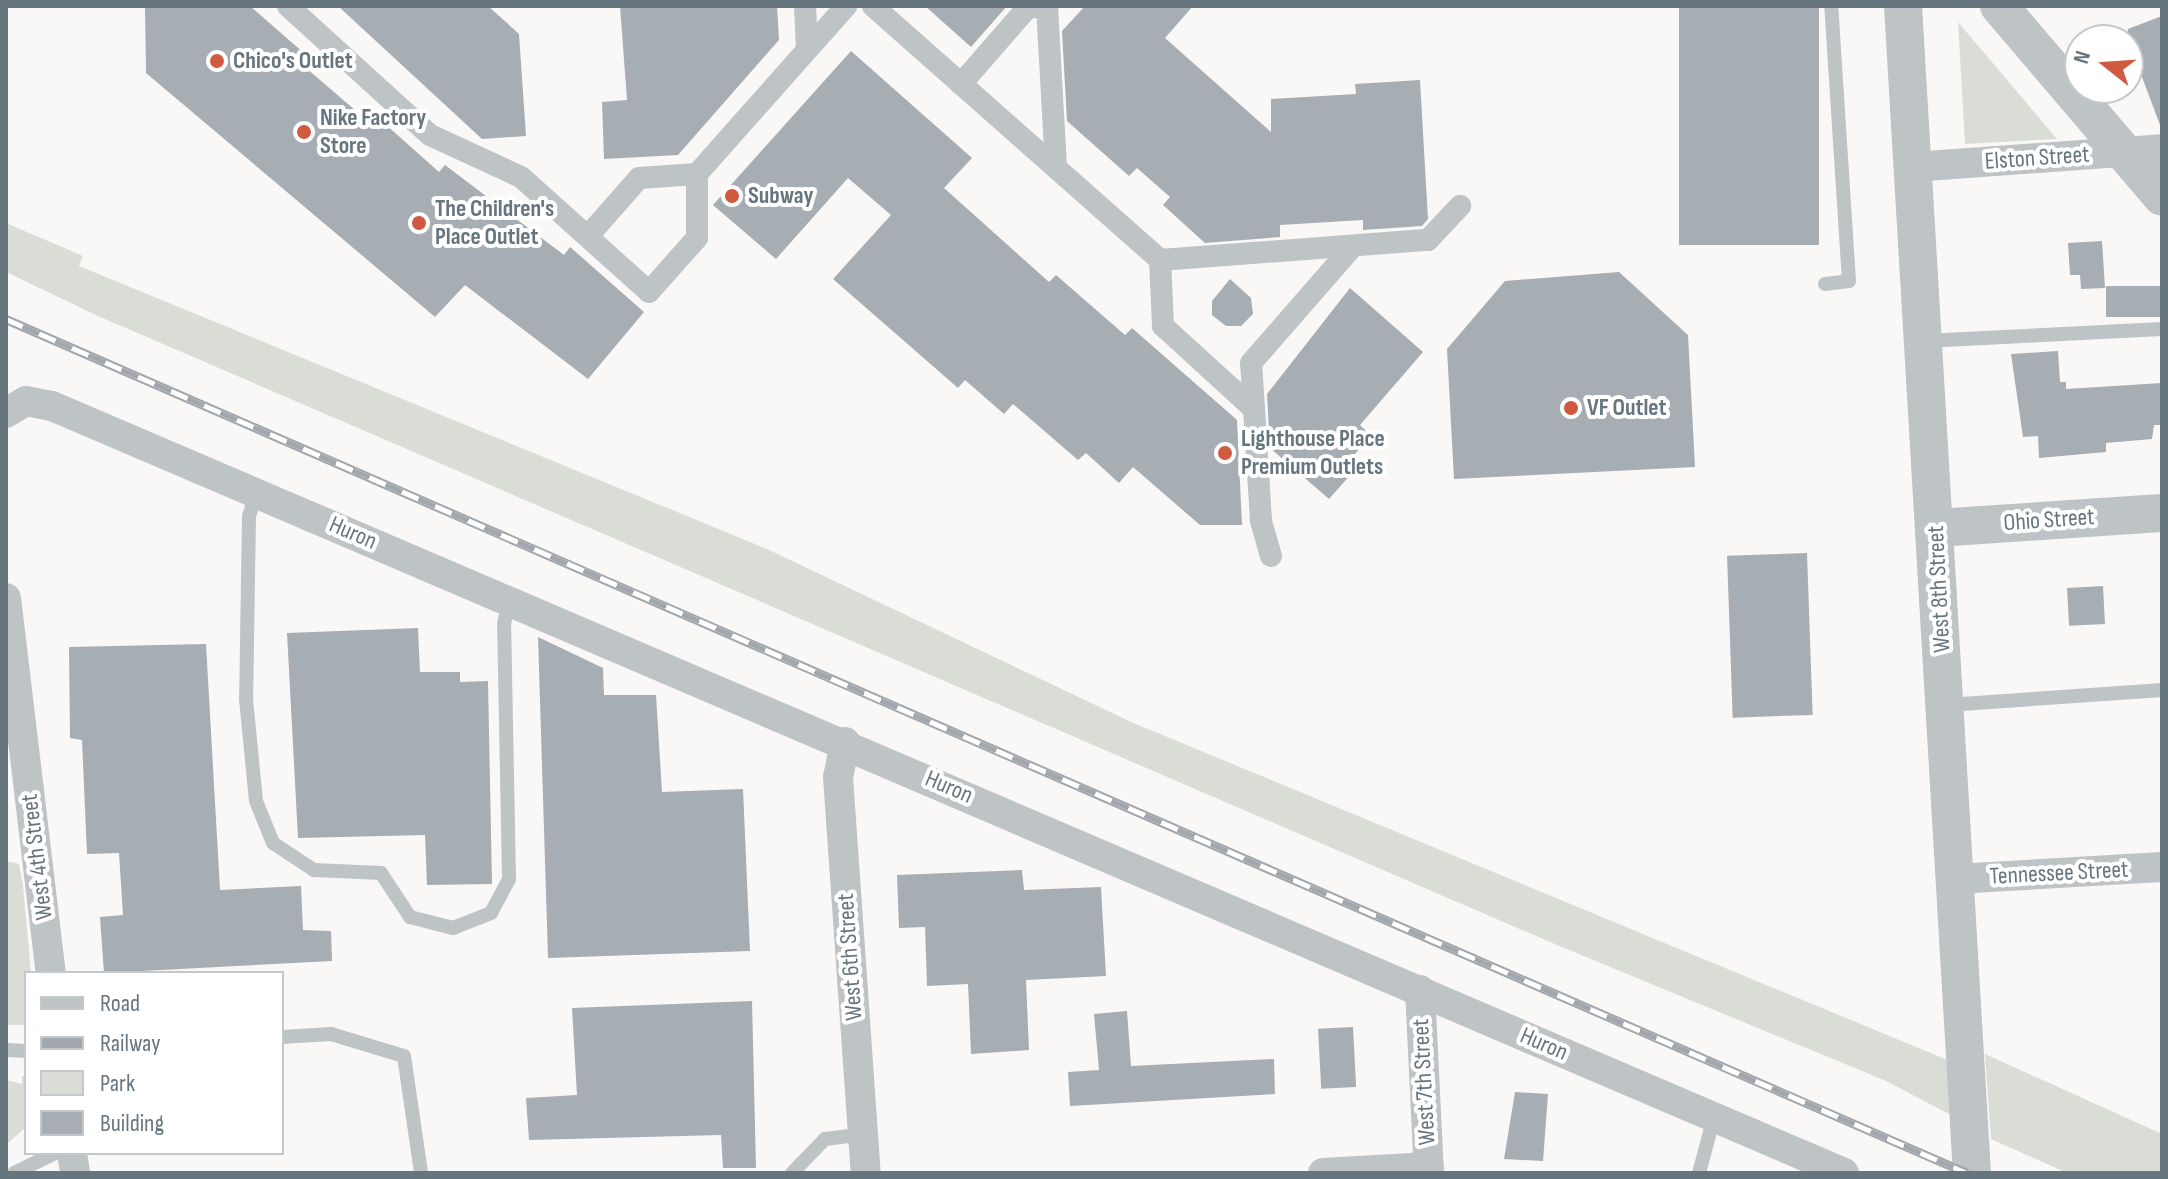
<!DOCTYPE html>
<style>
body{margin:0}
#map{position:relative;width:2168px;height:1179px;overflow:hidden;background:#f9f8f7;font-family:"Sofia Sans Condensed",sans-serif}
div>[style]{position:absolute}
.green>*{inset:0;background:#d9ddd6}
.building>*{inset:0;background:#a6adb3;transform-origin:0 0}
.service>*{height:14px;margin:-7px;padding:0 7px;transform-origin:7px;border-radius:7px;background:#bec3c6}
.pedestrian>*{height:22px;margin:-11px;padding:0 11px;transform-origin:11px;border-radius:11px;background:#bec3c6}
.minor>*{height:30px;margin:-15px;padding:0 15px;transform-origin:15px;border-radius:15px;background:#bec3c6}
.tertiary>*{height:38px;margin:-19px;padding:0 19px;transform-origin:19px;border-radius:19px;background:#bec3c6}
.rail>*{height:9px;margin-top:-4.5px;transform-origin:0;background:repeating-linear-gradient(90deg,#fff 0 18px,#a1a7ac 0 36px);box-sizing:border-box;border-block:2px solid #a1a7ac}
.dots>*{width:22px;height:22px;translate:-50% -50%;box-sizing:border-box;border:4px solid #fff;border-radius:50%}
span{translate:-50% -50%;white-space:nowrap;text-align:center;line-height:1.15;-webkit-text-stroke:8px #fff;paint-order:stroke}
.poi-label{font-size:24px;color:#66757e;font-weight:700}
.left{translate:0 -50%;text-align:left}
.street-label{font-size:24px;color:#66757e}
.frame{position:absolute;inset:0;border:8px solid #66757e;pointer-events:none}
.legend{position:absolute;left:24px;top:971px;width:260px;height:184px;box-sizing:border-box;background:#fff;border:2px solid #c2c8cb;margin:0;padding:10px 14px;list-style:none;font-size:24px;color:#66757e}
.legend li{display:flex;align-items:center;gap:16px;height:40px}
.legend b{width:40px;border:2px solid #c2c8cb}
.north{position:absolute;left:2064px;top:24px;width:80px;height:80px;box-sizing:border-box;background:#fff;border:2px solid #c2c8cb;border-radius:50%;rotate:287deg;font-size:22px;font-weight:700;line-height:32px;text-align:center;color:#66757e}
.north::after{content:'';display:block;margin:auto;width:28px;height:36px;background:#cf5a40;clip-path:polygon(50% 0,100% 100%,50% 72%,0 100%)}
</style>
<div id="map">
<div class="green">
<div style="clip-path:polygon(1958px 21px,1958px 22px,2057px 139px,1965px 144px)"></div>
<div style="clip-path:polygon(6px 223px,83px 256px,79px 266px,767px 549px,1131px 722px,1950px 1061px,1953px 1116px,1886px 1081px,1557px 945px,98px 316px,6px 272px)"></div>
<div style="clip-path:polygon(6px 861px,19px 864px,23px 886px,31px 973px,26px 973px,26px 1025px,6px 1025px)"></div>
<div style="clip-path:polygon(1985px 1054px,2162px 1134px,2162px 1173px,2067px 1173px,1991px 1139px)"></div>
<div style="clip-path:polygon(22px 1076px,26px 1076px,26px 1127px,6px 1145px,6px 1080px,22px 1084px)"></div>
</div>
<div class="building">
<div style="clip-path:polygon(145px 6px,250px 6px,305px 54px,299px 62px,369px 122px,375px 115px,439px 172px,445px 165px,564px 255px,570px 247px,644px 312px,588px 379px,465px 285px,435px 317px,146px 73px)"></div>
<div style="clip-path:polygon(338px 6px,488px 6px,519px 34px,526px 136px,482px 139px)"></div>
<div style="clip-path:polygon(620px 6px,777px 6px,779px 40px,678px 155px,604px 159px,602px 102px,627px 100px)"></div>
<div style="clip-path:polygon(925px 6px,1007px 6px,971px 47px)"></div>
<div style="clip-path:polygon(1085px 6px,1193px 6px,1165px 38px,1271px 132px,1271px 99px,1356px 94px,1355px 84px,1420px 80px,1428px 219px,1422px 226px,1363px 230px,1363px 220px,1280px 225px,1280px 237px,1205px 243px,1163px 205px,1170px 197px,1137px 168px,1129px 176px,1067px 121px,1062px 31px)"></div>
<div style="left:1679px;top:6px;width:140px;height:239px"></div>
<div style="clip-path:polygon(2162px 16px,2162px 125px,2160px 125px,2127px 37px,2128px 29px)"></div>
<div style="clip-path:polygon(851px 51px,972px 158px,944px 188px,1049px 282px,1056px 275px,1125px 335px,1132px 328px,1237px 420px,1242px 525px,1200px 525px,1133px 467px,1119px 483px,1086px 453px,1078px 460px,1013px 404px,1004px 414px,965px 380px,958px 388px,833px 279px,891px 215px,848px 178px,776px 259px,713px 205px)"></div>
<div style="clip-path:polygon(2102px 241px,2105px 288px,2081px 289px,2080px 275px,2070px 275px,2068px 243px)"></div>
<div style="clip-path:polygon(1619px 272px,1688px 335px,1695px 467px,1454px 479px,1447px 349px,1505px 281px)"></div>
<div style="clip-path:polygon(1230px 279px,1251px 298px,1253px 314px,1241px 326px,1226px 326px,1212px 315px,1212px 301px)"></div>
<div style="left:2162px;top:286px;width:31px;height:56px;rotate:90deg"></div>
<div style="clip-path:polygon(1350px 288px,1423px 352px,1360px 425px,1371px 436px,1344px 466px,1352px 473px,1329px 499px,1270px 448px,1267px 394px)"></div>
<div style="clip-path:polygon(2058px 351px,2060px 382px,2066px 382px,2066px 389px,2162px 383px,2162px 425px,2154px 425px,2152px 439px,2106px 443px,2106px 452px,2039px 458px,2038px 436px,2023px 437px,2011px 354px)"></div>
<div style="left:1807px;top:553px;width:162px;height:80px;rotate:88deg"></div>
<div style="left:2103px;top:586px;width:38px;height:36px;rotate:87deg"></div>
<div style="clip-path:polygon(418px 628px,420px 672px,460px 672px,460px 682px,488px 681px,492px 884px,427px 885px,425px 835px,298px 838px,287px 633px)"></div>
<div style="clip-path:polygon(538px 637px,603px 668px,604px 695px,656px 695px,662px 792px,743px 789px,750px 951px,548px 958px)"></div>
<div style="clip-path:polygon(206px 644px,220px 890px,301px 886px,303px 930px,331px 931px,332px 961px,104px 973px,100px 917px,123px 915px,119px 853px,87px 854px,82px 740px,70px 738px,69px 647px)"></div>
<div style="clip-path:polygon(1022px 870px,1024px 890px,1101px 887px,1106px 976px,1026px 980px,1029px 1050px,971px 1054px,968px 984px,927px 986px,925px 927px,899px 928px,897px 875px)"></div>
<div style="clip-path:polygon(752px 1001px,756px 1168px,723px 1168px,721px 1135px,529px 1140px,526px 1098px,577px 1095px,572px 1008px)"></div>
<div style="clip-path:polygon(1127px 1011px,1131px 1066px,1274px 1059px,1275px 1094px,1070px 1106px,1068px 1072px,1099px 1070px,1094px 1014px)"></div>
<div style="left:1353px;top:1027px;width:60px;height:35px;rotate:87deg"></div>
<div style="clip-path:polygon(1515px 1092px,1548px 1094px,1543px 1161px,1504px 1159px)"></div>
</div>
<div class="service">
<div style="left:1825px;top:284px;width:24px;rotate:-7deg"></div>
<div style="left:1849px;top:281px;width:276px;rotate:-93.7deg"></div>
<div style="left:1924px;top:341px;width:238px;rotate:-2.9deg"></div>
<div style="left:257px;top:493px;width:24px;rotate:109deg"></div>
<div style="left:249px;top:516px;width:183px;rotate:90.9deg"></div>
<div style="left:246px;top:699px;width:102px;rotate:84.4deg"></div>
<div style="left:256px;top:801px;width:45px;rotate:68deg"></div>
<div style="left:273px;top:843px;width:49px;rotate:33.4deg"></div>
<div style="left:314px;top:870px;width:67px;rotate:2.6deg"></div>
<div style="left:381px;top:873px;width:53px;rotate:56.6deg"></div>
<div style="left:410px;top:917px;width:44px;rotate:14.3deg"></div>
<div style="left:453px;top:928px;width:41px;rotate:-21.5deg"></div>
<div style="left:491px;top:913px;width:38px;rotate:-62deg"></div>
<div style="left:509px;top:879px;width:255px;rotate:-91.1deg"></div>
<div style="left:504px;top:624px;width:24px;rotate:-78deg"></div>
<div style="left:1947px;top:705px;width:216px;rotate:-4deg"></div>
<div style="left:282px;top:1037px;width:49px;rotate:-3.5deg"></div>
<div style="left:331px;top:1034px;width:76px;rotate:16.8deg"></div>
<div style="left:404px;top:1056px;width:118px;rotate:81.7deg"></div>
<div style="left:6px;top:1050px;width:20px;rotate:3deg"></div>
<div style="left:14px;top:1173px;width:46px;rotate:-26deg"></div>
<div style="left:792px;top:1173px;width:47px;rotate:-45.9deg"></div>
<div style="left:825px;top:1139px;width:38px;rotate:-7deg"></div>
<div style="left:1699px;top:1173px;width:58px;rotate:-75deg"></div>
</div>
<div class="pedestrian">
<div style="left:288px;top:6px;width:192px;rotate:42.3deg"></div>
<div style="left:430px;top:135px;width:100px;rotate:24.8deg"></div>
<div style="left:521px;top:177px;width:172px;rotate:41.9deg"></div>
<div style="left:649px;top:292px;width:72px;rotate:-48.4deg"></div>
<div style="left:697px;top:238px;width:64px;rotate:-90deg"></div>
<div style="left:805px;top:6px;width:44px;rotate:87.4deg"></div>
<div style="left:873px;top:6px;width:383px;rotate:41.5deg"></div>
<div style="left:1160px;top:260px;width:269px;rotate:-4.3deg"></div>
<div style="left:1428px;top:240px;width:47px;rotate:-46.7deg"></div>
<div style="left:1047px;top:6px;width:162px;rotate:86.8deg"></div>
<div style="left:961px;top:84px;width:101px;rotate:-49deg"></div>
<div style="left:1027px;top:8px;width:18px;rotate:-6deg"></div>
<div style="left:588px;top:236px;width:77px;rotate:-48.7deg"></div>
<div style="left:639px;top:178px;width:58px;rotate:-3.9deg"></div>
<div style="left:697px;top:174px;width:225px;rotate:-48.4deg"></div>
<div style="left:1160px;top:260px;width:66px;rotate:87.4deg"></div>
<div style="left:1163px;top:326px;width:123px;rotate:42.4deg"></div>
<div style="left:1271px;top:556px;width:37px;rotate:-106deg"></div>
<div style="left:1261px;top:520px;width:157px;rotate:-93.6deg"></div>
<div style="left:1251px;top:363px;width:155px;rotate:-48.9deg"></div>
</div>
<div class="minor">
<div style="left:1913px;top:167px;width:250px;rotate:-4.1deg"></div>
<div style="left:6px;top:413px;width:23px;rotate:-31deg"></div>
<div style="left:26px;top:401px;width:26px;rotate:11deg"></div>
<div style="left:52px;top:406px;width:1949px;rotate:23.17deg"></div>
<div style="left:6px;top:598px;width:378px;rotate:83.2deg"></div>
<div style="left:845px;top:742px;width:36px;rotate:101deg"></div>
<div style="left:838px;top:777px;width:397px;rotate:86deg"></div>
<div style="left:1955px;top:879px;width:207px;rotate:-3.3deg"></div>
<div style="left:1420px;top:990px;width:183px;rotate:87.2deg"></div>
<div style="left:72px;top:1153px;width:20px;rotate:81deg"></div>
<div style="left:1323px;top:1173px;width:106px;rotate:-3.2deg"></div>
</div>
<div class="tertiary">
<div style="left:1903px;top:6px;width:1169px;rotate:86.62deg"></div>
<div style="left:1999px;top:6px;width:251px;rotate:49.5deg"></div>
<div style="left:1936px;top:528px;width:226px;rotate:-3.8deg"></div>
</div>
<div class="rail">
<div style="left:6px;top:319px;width:2139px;rotate:23.53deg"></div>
</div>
<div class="dots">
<div style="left:217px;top:61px;background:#cf5a40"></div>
<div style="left:304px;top:132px;background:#cf5a40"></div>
<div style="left:732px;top:196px;background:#cf5a40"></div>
<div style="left:419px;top:223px;background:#cf5a40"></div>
<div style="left:1571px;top:408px;background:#cf5a40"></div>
<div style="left:1225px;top:453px;background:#cf5a40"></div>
</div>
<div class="poi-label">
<span class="left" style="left:233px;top:61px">Chico's Outlet</span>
<span class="left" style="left:320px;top:132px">Nike Factory<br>Store</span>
<span class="left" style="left:748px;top:196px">Subway</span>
<span class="left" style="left:435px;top:223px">The Children's<br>Place Outlet</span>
<span class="left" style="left:1587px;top:408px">VF Outlet</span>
<span class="left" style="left:1241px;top:453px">Lighthouse Place<br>Premium Outlets</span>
</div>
<div class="street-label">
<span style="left:2037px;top:158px;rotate:-4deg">Elston Street</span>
<span style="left:2049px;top:520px;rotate:-4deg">Ohio Street</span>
<span style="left:353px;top:533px;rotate:23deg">Huron</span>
<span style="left:1939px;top:589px;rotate:-93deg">West 8th Street</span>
<span style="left:949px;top:787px;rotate:23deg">Huron</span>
<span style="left:37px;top:857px;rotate:-97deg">West 4th Street</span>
<span style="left:2059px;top:873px;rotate:-3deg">Tennessee Street</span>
<span style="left:850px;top:957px;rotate:-94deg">West 6th Street</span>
<span style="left:1544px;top:1044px;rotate:23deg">Huron</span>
<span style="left:1424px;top:1082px;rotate:-93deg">West 7th Street</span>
</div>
<div class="frame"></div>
<ul class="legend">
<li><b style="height:10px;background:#bec3c6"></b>Road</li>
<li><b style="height:10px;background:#a1a7ac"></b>Railway</li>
<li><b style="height:22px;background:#d9ddd6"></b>Park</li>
<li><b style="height:22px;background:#a6adb3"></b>Building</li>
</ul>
<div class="north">N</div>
</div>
